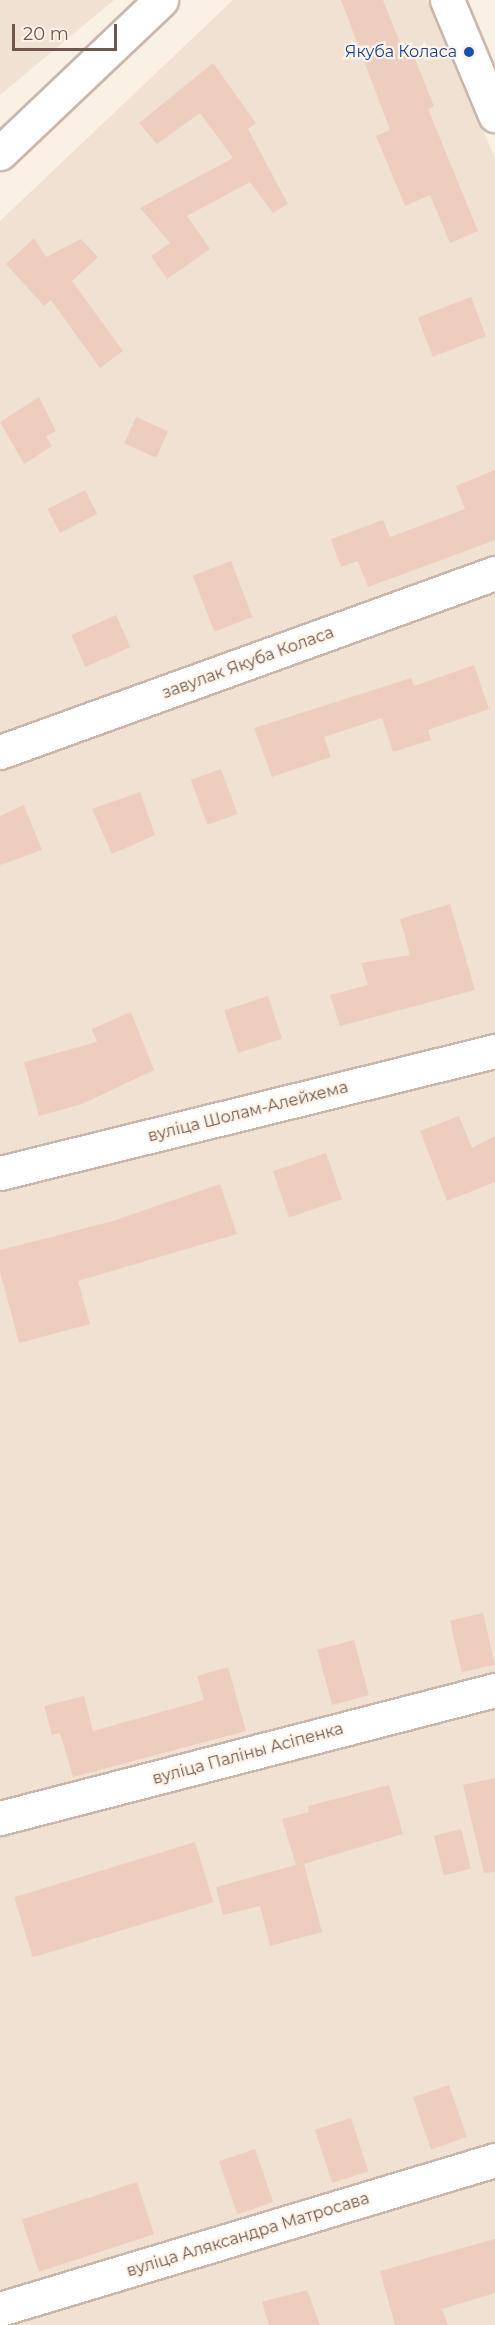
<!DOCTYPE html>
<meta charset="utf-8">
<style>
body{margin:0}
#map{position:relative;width:495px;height:2325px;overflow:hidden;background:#faf0e4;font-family:Montserrat,sans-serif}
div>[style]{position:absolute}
.residential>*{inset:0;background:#f1e1d3}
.building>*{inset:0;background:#edcdbe;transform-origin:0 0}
.roads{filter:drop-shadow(2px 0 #cab7ab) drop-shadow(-2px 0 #cab7ab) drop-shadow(0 2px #cab7ab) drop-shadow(0 -2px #cab7ab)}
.minor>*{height:33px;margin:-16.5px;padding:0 16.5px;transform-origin:16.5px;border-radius:16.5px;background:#fff}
.secondary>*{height:33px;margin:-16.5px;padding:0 16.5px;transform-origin:16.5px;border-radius:16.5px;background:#fff}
.dots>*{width:16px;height:16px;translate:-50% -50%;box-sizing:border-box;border:3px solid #fdf4e9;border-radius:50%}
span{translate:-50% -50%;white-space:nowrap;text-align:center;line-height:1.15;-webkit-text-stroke:4.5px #fdf4e9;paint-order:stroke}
.transit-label{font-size:16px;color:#164399}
.right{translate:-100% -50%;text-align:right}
.street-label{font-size:16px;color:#70564c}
.scale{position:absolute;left:12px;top:24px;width:105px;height:27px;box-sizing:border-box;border:3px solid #70564c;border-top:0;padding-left:8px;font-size:18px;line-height:21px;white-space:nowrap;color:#70564c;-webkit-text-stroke:4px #fdf4e9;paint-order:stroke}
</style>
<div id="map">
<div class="residential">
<div style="clip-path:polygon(0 0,114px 0,0 95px)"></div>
<div style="clip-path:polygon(233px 0,427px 0,495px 158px,495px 2325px,0 2325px,0 221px)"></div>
</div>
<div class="building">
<div style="clip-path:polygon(341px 0,383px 0,403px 50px,410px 47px,434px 106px,428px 109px,478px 231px,450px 243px,430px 195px,405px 206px,376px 136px,390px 130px)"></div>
<div style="clip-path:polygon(213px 63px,256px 123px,248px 129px,288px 204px,273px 213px,250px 182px,187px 216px,210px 249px,167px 279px,151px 256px,170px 243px,140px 208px,233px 158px,200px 113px,157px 144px,139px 123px)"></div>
<div style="clip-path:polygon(34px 238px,46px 257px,81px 239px,98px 257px,72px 281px,123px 351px,100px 368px,51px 300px,44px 306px,6px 264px)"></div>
<div style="left:471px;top:297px;width:42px;height:57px;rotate:69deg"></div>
<div style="clip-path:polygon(39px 397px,56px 431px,46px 436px,52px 446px,24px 464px,0 422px)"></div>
<div style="left:136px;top:417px;width:35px;height:29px;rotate:24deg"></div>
<div style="clip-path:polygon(495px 470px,495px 540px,368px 587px,358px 561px,341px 567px,331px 539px,383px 520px,390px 537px,465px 509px,456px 486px)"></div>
<div style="left:85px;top:490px;width:27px;height:42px;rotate:63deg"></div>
<div style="left:231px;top:561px;width:60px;height:41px;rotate:69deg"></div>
<div style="left:116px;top:615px;width:35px;height:49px;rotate:66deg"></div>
<div style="clip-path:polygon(474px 665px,489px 709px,428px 730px,431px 740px,393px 752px,382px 718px,324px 737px,331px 757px,272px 777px,254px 728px,411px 678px,414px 686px)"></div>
<div style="left:221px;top:769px;width:48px;height:32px;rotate:70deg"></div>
<div style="clip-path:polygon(140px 792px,155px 835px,112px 854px,92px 809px)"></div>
<div style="clip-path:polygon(24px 805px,42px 850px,0 865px,0 816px)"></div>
<div style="clip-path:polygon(450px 904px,475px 990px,340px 1026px,330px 995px,368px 985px,361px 963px,410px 955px,400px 919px)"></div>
<div style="left:268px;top:996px;width:45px;height:46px;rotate:72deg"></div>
<div style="clip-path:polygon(131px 1012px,154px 1070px,82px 1104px,39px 1116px,24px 1062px,97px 1042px,92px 1029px)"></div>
<div style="clip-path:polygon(459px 1116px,472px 1148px,495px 1136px,495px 1182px,447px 1201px,420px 1131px)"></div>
<div style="left:326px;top:1153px;width:49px;height:56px;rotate:71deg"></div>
<div style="clip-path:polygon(220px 1184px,237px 1234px,78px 1281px,90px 1324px,19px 1343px,0 1271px,0 1250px,113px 1221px)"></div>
<div style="left:483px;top:1613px;width:53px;height:34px;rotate:77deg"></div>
<div style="left:354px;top:1640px;width:57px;height:38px;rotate:75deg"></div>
<div style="clip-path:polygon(228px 1667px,246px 1731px,73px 1777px,60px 1733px,52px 1735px,44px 1706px,84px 1696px,93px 1731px,204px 1700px,197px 1676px)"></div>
<div style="clip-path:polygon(495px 1778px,495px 1872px,484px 1873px,463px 1785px)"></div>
<div style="clip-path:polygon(389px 1785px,403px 1834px,304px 1864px,322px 1932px,270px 1946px,260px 1906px,223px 1915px,216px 1887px,296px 1865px,282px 1819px,309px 1812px,308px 1806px)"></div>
<div style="left:461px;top:1829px;width:41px;height:28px;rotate:76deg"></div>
<div style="left:195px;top:1842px;width:63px;height:189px;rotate:73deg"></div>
<div style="left:449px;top:2085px;width:55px;height:38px;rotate:71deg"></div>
<div style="left:351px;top:2118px;width:56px;height:38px;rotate:72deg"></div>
<div style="left:255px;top:2149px;width:56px;height:38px;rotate:71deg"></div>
<div style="left:137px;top:2182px;width:55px;height:121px;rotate:72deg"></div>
<div style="clip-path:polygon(495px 2239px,495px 2293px,442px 2309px,448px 2325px,395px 2325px,380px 2271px)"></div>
<div style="clip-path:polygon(307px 2290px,320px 2325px,269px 2325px,262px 2302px)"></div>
</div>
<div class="roads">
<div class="minor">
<div style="left:447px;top:0;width:125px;rotate:67.3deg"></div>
<div style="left:0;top:752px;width:526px;rotate:-19.88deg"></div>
<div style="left:0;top:1173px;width:510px;rotate:-13.85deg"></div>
<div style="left:0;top:1818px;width:511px;rotate:-14.5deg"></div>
<div style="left:0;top:2309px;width:517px;rotate:-16.75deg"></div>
</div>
<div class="secondary">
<div style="left:0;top:153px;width:222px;rotate:-43.5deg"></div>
</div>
</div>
<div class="dots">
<div style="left:469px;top:52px;background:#1a4fb4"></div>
</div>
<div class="transit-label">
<span class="right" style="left:457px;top:52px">Якуба Коласа</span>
</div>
<div class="street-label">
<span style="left:248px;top:663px;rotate:-20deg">завулак Якуба Коласа</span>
<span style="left:248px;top:1112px;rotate:-14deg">вуліца Шолам-Алейхема</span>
<span style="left:248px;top:1754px;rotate:-15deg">вуліца Паліны Асіпенка</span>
<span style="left:248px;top:2235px;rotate:-17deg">вуліца Аляксандра Матросава</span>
</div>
<div class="scale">20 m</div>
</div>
